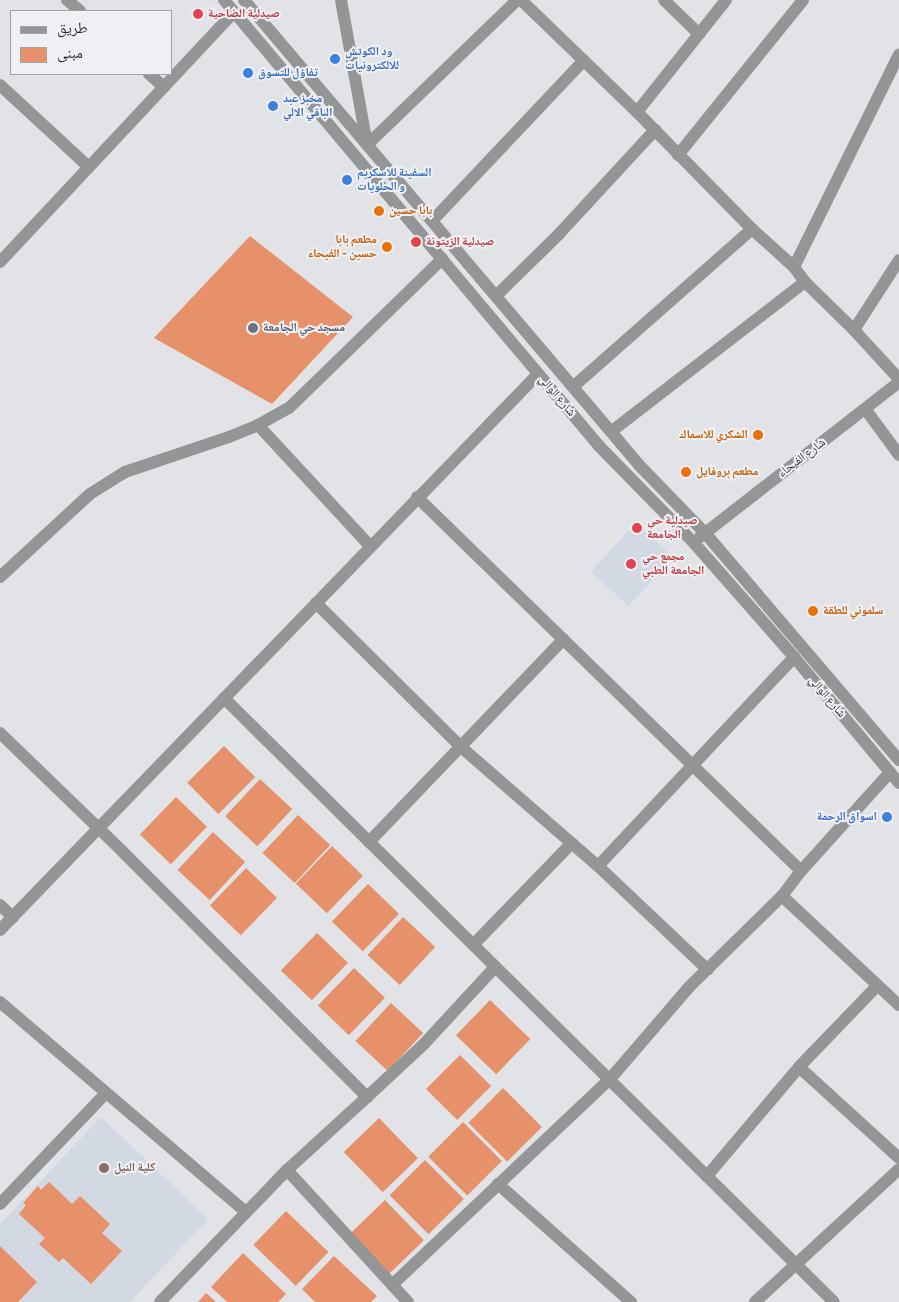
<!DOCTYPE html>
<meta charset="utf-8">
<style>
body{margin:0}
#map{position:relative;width:899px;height:1302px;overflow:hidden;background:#e1e3e6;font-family:Bitter,"Noto Naskh Arabic",serif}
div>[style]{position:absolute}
.built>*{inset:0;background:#d2d9e2;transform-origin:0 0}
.building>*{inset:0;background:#e69169;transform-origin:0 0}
.minor>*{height:12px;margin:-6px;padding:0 6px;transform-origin:6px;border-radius:6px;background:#939596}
.tertiary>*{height:12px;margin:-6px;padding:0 6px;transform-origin:6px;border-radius:6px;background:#939596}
.dots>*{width:14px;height:14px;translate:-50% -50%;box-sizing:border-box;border:2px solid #eef0f4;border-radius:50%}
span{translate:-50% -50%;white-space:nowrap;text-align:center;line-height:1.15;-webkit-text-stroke:4px #eef0f4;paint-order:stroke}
.health-label{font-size:12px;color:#be3a42;font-weight:700}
.left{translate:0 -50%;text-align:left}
.shop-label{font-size:12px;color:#366cbe;font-weight:700}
.right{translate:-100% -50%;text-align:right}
.food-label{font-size:12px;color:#c56008;font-weight:700}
.worship-label{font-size:12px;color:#5b616d;font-weight:700}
.street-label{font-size:12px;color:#2e2f30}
.education-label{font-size:12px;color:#785e54;font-weight:700}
.legend{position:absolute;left:10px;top:10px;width:162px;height:65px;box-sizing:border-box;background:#eef0f4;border:1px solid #a1a3a6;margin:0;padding:6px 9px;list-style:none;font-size:15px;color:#2e2f30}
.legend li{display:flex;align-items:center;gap:10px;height:25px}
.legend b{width:25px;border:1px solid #a1a3a6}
</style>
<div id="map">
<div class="built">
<div style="left:636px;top:523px;width:51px;height:66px;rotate:43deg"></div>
<div style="clip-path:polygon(101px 1117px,208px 1219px,130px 1302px,0 1302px,0 1224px)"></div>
</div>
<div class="building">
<div style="clip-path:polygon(250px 236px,353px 317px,272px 404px,154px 338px)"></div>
<div style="left:224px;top:746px;width:44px;height:52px;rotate:45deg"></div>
<div style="left:260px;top:779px;width:44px;height:51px;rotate:43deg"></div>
<div style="left:176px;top:797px;width:43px;height:52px;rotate:44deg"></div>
<div style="left:298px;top:815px;width:44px;height:52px;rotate:43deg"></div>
<div style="left:213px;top:832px;width:44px;height:52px;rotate:43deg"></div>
<div style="left:332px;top:846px;width:43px;height:52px;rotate:44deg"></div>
<div style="left:246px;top:868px;width:43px;height:52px;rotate:44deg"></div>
<div style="left:368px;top:884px;width:43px;height:52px;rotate:44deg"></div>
<div style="left:403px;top:917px;width:44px;height:52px;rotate:43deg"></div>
<div style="left:317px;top:933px;width:43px;height:52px;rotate:44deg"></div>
<div style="left:354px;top:968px;width:43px;height:52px;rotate:44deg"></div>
<div style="left:490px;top:1000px;width:56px;height:49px;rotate:44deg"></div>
<div style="left:391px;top:1003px;width:44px;height:52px;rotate:43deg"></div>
<div style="left:460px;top:1055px;width:44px;height:48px;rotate:45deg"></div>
<div style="left:503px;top:1088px;width:55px;height:49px;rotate:45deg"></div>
<div style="left:379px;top:1118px;width:56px;height:49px;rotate:46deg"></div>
<div style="left:463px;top:1122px;width:55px;height:49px;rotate:45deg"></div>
<div style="left:425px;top:1160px;width:55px;height:50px;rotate:45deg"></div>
<div style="clip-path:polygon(49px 1182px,72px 1204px,80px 1196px,110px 1224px,102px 1233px,122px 1251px,91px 1284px,63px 1258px,59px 1262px,39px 1244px,45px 1238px,19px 1214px,26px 1205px,23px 1203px,38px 1186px,41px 1190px)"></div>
<div style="left:385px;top:1200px;width:56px;height:49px;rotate:46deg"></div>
<div style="left:286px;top:1211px;width:59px;height:47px;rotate:44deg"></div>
<div style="clip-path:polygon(0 1246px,37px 1282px,18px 1302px,0 1302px)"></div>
<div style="clip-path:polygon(243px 1253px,286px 1294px,278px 1302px,227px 1302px,211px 1287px)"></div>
<div style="clip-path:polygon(334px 1256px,377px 1296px,371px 1302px,315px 1302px,302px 1289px)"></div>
<div style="clip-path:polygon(206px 1293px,216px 1302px,198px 1302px)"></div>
</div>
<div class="minor">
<div style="left:67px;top:0;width:17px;rotate:40deg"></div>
<div style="left:341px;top:0;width:147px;rotate:79.8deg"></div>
<div style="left:521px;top:0;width:161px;rotate:44deg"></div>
<div style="left:637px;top:112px;width:164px;rotate:45.5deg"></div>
<div style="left:752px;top:229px;width:57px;rotate:42.1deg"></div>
<div style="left:794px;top:267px;width:19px;rotate:54deg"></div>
<div style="left:805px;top:282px;width:69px;rotate:44.4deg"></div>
<div style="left:854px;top:330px;width:67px;rotate:47.4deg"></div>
<div style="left:664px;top:0;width:49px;rotate:44.2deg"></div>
<div style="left:149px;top:74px;width:20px;rotate:41deg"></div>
<div style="left:0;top:85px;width:121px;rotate:42.7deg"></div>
<div style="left:637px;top:112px;width:143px;rotate:-51.5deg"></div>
<div style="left:367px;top:145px;width:209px;rotate:-44deg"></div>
<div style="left:678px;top:155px;width:199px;rotate:-51.1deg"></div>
<div style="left:432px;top:221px;width:221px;rotate:-46.6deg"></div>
<div style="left:0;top:262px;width:342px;rotate:-46.9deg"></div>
<div style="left:794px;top:267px;width:237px;rotate:-63.7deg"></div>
<div style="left:496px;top:296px;width:88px;rotate:-44.5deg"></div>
<div style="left:559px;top:234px;width:142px;rotate:-47.3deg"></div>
<div style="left:854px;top:330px;width:83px;rotate:-57.3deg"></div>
<div style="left:574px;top:386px;width:237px;rotate:-41.4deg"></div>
<div style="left:866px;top:410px;width:56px;rotate:53.7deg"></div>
<div style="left:258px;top:425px;width:165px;rotate:47.2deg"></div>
<div style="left:612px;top:431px;width:244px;rotate:-37.7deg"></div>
<div style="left:417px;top:497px;width:536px;rotate:44.24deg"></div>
<div style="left:0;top:577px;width:122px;rotate:-42.7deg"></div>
<div style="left:90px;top:494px;width:41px;rotate:-32.2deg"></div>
<div style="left:125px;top:472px;width:110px;rotate:-18.6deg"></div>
<div style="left:229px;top:437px;width:31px;rotate:-22deg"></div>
<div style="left:258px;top:425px;width:35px;rotate:-29deg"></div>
<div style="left:289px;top:408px;width:214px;rotate:-44.2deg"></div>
<div style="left:316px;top:603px;width:204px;rotate:44.8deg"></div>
<div style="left:461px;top:747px;width:181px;rotate:41deg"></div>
<div style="left:598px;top:866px;width:151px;rotate:43.4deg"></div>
<div style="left:224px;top:698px;width:858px;rotate:44.72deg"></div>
<div style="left:0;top:733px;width:168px;rotate:44deg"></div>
<div style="left:121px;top:850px;width:349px;rotate:45.1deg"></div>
<div style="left:367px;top:1097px;width:108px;rotate:137.6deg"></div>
<div style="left:287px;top:1170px;width:183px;rotate:133.9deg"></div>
<div style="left:369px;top:842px;width:281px;rotate:-46.2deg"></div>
<div style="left:598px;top:866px;width:287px;rotate:-46.8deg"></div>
<div style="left:782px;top:896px;width:160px;rotate:43deg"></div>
<div style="left:0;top:905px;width:18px;rotate:43deg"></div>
<div style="left:0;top:930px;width:774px;rotate:-45.94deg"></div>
<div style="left:473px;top:945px;width:142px;rotate:-45.9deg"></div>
<div style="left:0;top:1002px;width:323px;rotate:40.5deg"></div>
<div style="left:799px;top:1067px;width:135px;rotate:42.3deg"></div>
<div style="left:367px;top:1097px;width:78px;rotate:-42.9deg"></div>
<div style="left:424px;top:1044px;width:105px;rotate:-47.3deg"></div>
<div style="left:287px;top:1170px;width:179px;rotate:47.5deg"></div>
<div style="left:707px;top:1176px;width:143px;rotate:-49.8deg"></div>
<div style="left:799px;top:1067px;width:112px;rotate:-46.1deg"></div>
<div style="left:498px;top:1184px;width:178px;rotate:41.6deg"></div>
<div style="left:0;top:1204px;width:153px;rotate:-46.3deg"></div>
<div style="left:392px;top:1285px;width:300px;rotate:-43.4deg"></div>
<div style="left:610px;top:1079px;width:121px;rotate:-49.3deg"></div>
<div style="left:689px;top:987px;width:130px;rotate:-44.4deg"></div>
<div style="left:782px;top:896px;width:31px;rotate:-53deg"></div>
<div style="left:801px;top:871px;width:133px;rotate:-48deg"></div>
<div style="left:755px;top:1302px;width:196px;rotate:-42.7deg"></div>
</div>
<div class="tertiary">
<div style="left:224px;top:0;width:583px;rotate:49.94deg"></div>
<div style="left:599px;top:446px;width:136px;rotate:45.6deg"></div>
<div style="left:694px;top:543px;width:152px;rotate:48.7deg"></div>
<div style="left:794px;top:657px;width:164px;rotate:50.2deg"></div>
<div style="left:244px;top:0;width:612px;rotate:49.64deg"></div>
<div style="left:640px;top:466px;width:93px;rotate:45.9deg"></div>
<div style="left:705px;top:533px;width:299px;rotate:49.5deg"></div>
<div style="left:700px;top:537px;width:252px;rotate:-37.9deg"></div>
</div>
<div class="dots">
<div style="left:198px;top:14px;background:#e0444e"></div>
<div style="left:335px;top:59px;background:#3f7fe0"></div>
<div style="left:248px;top:73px;background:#3f7fe0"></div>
<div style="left:273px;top:106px;background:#3f7fe0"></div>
<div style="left:347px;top:180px;background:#3f7fe0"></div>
<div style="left:379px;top:211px;background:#e8710a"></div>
<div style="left:416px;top:242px;background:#e0444e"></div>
<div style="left:387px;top:247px;background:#e8710a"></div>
<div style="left:253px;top:328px;background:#6b7280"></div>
<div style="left:758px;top:435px;background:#e8710a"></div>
<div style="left:686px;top:472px;background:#e8710a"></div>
<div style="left:637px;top:528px;background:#e0444e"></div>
<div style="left:631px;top:564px;background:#e0444e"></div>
<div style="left:813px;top:611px;background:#e8710a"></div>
<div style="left:887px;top:817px;background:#3f7fe0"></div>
<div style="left:104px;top:1168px;background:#8d6e63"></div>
</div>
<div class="health-label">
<span class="left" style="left:208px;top:14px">صيدلية الضاحية</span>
<span class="left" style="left:426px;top:242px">صيدلية الزيتونة</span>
<span class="left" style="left:647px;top:528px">صيدلية حي<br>الجامعة</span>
<span class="left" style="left:642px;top:564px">مجمع حي<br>الجامعة الطبي</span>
</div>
<div class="shop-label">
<span class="left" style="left:345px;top:59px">ود الكوتش<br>للالكترونيات</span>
<span class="left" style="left:258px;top:73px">تفاؤل للتسوق</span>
<span class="left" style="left:283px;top:106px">مخبز عبد<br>الباقي الالي</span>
<span class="left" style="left:357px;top:180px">السفينة للاسكريم<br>و الحلويات</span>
<span class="right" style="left:877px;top:817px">اسواق الرحمة</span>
</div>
<div class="food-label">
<span class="left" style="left:389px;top:211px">بابا حسين</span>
<span class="right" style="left:377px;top:247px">مطعم بابا<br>حسين - الفيحاء</span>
<span class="right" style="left:748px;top:435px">الشكري للاسماك</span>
<span class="left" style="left:696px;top:472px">مطعم بروفايل</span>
<span class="left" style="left:823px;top:611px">سلموني للطقة</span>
</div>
<div class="worship-label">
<span class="left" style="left:263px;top:328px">مسجد حي الجامعة</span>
</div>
<div class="street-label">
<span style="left:557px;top:396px;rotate:50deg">شارع الوالي</span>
<span style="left:802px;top:458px;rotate:-37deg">شارع الفيحاء</span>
<span style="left:827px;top:697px;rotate:50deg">شارع الوالي</span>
</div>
<div class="education-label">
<span class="left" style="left:114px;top:1168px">كلية النيل</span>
</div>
<ul class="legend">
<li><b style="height:6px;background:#939596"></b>طريق</li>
<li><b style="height:14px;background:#e69169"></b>مبنى</li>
</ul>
</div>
